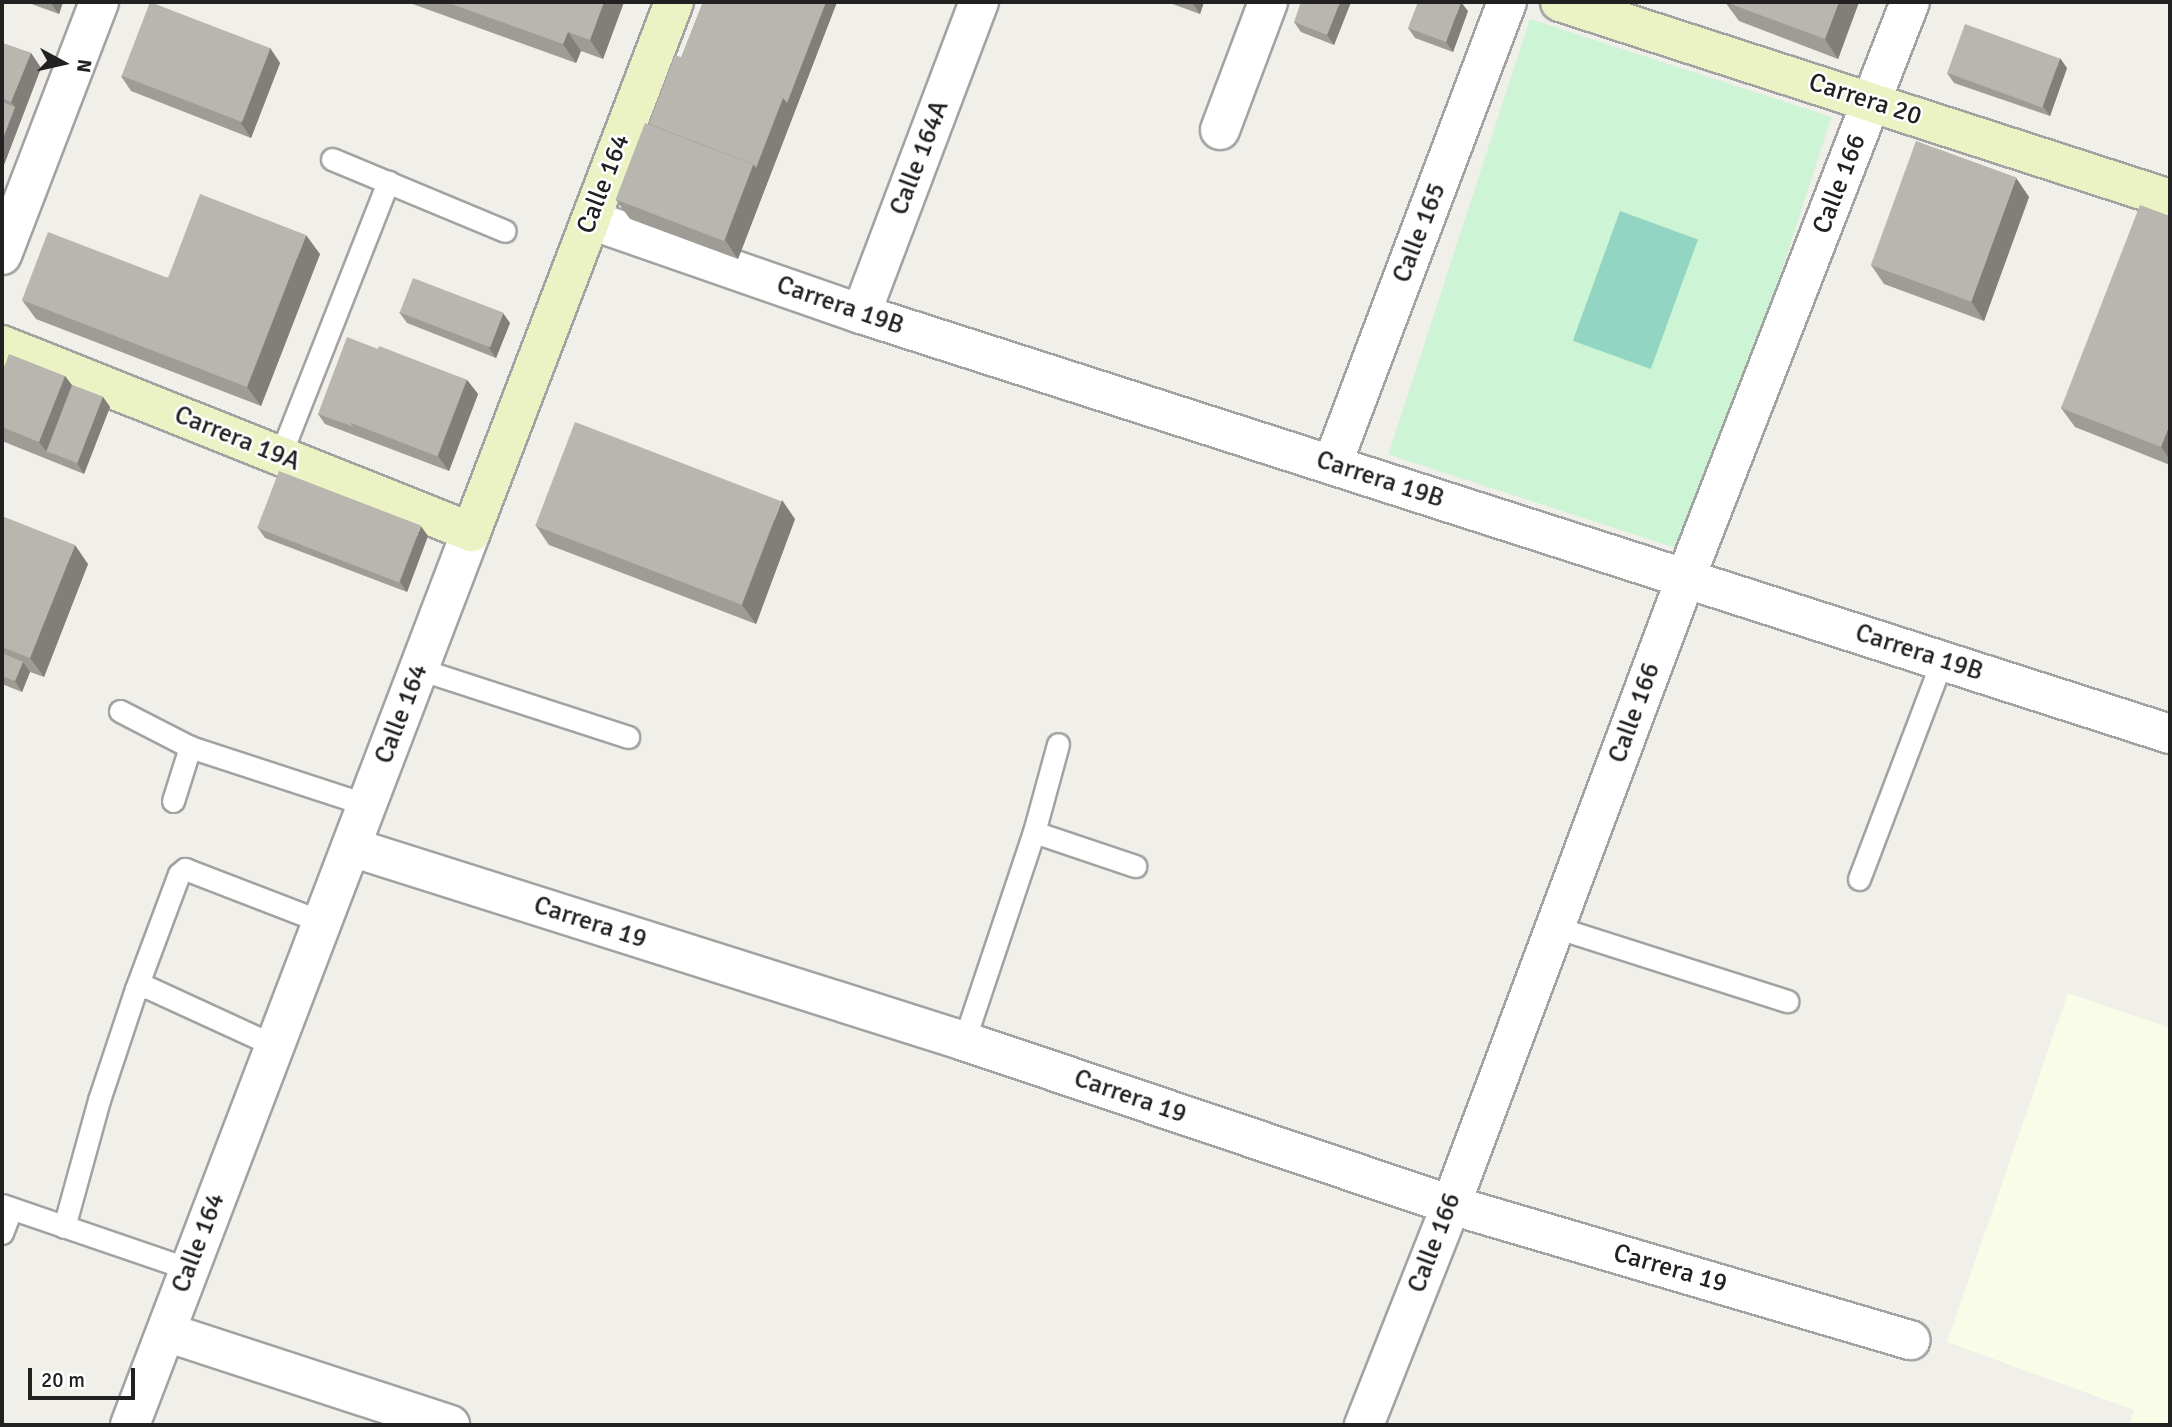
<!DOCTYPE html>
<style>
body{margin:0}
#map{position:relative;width:2172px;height:1427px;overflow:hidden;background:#f0efe9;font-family:Signika,sans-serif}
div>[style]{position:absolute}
.education>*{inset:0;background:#f9fce7}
.park>*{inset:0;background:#cdf4d4;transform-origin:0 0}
.pitch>*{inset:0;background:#91d5c2;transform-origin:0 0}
.roads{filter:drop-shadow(2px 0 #a2a2a2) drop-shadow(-2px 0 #a2a2a2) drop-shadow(0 2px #a2a2a2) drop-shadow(0 -2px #a2a2a2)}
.service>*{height:21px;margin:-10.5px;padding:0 10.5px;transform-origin:10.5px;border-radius:10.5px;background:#fff}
.minor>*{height:38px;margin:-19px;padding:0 19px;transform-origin:19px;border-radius:19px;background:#fff}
.secondary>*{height:38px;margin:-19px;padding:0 19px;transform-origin:19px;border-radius:19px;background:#ebf3c5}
.wall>*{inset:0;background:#9f9c96}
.shaded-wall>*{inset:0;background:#827f7a}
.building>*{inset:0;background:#b9b5af;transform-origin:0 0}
span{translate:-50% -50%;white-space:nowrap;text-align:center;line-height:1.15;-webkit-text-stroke:5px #fff;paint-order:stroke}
.street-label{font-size:26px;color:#212121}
.frame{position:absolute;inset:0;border:4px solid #212121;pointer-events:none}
.north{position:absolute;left:28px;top:28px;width:70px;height:70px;-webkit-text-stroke:5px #fff;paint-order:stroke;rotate:98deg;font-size:19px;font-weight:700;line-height:28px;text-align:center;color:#212121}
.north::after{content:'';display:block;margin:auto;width:24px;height:32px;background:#212121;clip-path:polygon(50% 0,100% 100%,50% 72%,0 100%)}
.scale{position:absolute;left:28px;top:1368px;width:107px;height:32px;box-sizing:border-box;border:4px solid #212121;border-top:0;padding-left:9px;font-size:21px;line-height:24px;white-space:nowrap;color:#212121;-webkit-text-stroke:5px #fff;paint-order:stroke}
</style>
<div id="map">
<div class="education">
<div style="clip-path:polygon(2068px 993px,2170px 1028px,2170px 1425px,2130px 1425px,2134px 1410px,1947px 1342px)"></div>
</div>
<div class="park">
<div style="left:1530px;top:19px;width:317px;height:458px;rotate:18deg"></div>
</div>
<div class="pitch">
<div style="left:1620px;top:211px;width:83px;height:138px;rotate:20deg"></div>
</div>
<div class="roads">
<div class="service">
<div style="left:332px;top:159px;width:187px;rotate:22.6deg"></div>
<div style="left:280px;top:456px;width:295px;rotate:-68.5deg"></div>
<div style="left:419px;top:669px;width:220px;rotate:18deg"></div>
<div style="left:120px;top:711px;width:79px;rotate:27.2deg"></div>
<div style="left:190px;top:747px;width:186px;rotate:18.1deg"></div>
<div style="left:173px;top:801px;width:57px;rotate:-72.5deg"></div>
<div style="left:1034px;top:832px;width:107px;rotate:18.6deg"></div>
<div style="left:1859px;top:879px;width:234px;rotate:-69.2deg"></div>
<div style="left:1555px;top:927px;width:244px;rotate:17.7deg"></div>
<div style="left:136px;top:989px;width:123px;rotate:-69.5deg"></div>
<div style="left:179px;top:874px;width:8px;rotate:-40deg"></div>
<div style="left:185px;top:869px;width:147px;rotate:21.1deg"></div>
<div style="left:964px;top:1041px;width:220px;rotate:-71.5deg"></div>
<div style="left:1034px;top:832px;width:91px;rotate:-74.7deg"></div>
<div style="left:2px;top:1205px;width:198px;rotate:18.9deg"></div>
<div style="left:64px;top:1227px;width:132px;rotate:-74.6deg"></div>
<div style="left:99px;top:1100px;width:117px;rotate:-71.6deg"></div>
<div style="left:136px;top:989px;width:11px;rotate:-10deg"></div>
<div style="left:147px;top:987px;width:141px;rotate:24.7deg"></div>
<div style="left:2px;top:1233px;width:26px;rotate:-69deg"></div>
</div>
<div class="minor">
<div style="left:1220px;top:130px;width:137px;rotate:-69.4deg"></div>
<div style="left:591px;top:220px;width:286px;rotate:19.2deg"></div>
<div style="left:861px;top:314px;width:1375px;rotate:17.79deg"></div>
<div style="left:2px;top:255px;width:271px;rotate:-69deg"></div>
<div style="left:861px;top:314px;width:334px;rotate:-69.3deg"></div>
<div style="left:1332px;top:465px;width:495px;rotate:-69.3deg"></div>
<div style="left:351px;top:847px;width:643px;rotate:17.56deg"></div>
<div style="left:964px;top:1041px;width:514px;rotate:18.61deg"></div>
<div style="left:1451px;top:1205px;width:479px;rotate:16.4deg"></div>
<div style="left:166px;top:1332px;width:299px;rotate:18.1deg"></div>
<div style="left:130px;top:1425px;width:956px;rotate:-69.1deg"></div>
<div style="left:1364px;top:1425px;width:237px;rotate:-68.4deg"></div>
<div style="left:1451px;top:1205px;width:671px;rotate:-69.48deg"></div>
<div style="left:1686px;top:577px;width:617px;rotate:-68.72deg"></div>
</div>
<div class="secondary">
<div style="left:1560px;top:2px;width:641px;rotate:17.9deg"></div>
<div style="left:2px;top:345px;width:505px;rotate:21.74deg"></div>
<div style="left:471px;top:532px;width:568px;rotate:-69.04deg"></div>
</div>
</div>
<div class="wall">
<div style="clip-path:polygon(26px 2px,63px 2px,59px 14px)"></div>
<div style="clip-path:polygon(407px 2px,624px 2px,603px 59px,581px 51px,576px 63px)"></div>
<div style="clip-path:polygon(703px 2px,837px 2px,738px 259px,630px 219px,616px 200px,649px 124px,681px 58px)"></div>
<div style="clip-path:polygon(1167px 2px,1204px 2px,1200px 14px)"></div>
<div style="clip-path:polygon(1351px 2px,1334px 45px,1301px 32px,1294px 22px)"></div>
<div style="clip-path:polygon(1725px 2px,1859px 2px,1838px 59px,1739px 21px)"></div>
<div style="clip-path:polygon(1468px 11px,1453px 52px,1415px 38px,1408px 28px)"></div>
<div style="clip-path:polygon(2px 43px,31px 53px,41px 68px,2px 170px)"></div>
<div style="clip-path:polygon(270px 48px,280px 63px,251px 138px,131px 91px,121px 76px)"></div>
<div style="clip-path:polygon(2067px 68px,2050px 116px,1954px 83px,1947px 73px)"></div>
<div style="clip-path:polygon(2016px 178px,2029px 197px,1984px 321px,1884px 284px,1871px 265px)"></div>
<div style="clip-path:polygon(2170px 216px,2170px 465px,2075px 427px,2061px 408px)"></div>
<div style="clip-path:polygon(320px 254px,261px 406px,36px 319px,22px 300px)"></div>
<div style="clip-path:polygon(399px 312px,510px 323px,496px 358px,407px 323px)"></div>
<div style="clip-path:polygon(378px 349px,467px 380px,478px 394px,449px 471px,325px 424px,318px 414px)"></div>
<div style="clip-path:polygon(2px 373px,65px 376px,72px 385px,103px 397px,110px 407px,84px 474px,2px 441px)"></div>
<div style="clip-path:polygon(2px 516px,88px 564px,44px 677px,30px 672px,22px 692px,2px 684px)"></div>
<div style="clip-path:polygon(795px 519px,756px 624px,549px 545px,536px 526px)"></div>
<div style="clip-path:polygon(258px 528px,428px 536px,407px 592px,265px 538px)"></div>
</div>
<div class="shaded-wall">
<div style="clip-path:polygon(50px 2px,63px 2px,59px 14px)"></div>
<div style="clip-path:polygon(604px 2px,624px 2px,603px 59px,590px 40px)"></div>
<div style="clip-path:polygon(826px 2px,837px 2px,738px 259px,725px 240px,753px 164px)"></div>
<div style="clip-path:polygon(1194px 2px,1204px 2px,1200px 14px,1193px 4px)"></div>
<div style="clip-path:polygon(1340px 2px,1351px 2px,1334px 45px,1327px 35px)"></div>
<div style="clip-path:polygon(1461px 2px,1468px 11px,1453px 52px,1446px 42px)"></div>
<div style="clip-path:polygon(1839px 2px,1859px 2px,1838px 59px,1825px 39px)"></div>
<div style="clip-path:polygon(568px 32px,581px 51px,576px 63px,563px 44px)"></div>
<div style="clip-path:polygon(270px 48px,280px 63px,251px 138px,241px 123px)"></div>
<div style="clip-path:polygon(31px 53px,41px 68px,2px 170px,2px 141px,15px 107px,11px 102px)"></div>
<div style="clip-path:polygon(2060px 58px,2067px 68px,2050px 116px,2043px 106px)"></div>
<div style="clip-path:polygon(2016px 178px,2029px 197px,1984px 321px,1971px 301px)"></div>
<div style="clip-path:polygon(306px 235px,320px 254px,261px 406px,247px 387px)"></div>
<div style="clip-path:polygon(503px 313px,510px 323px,496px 358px,489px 348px)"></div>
<div style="clip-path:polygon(65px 376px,79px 395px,46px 451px,39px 442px)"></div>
<div style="clip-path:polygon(467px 380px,478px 394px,449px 471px,438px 456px)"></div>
<div style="clip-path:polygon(103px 397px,110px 407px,84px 474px,77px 463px)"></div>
<div style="clip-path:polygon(2170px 424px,2170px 460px,2161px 447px)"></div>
<div style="clip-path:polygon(782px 500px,795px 519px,756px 624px,742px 605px)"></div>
<div style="clip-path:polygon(421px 526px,428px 536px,407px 592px,400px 582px)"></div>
<div style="clip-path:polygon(75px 545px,88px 564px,44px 677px,30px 658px)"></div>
<div style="clip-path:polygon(23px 662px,30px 672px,22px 692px,15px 681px)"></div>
</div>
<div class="building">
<div style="left:150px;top:2px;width:129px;height:79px;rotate:21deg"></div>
<div style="clip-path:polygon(446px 2px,604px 2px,590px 40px,568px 32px,563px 44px)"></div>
<div style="clip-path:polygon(703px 2px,826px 2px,787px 103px,783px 98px,681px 58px)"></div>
<div style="clip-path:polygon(1301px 2px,1340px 2px,1327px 35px,1294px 22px)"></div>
<div style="clip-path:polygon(1418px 2px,1461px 2px,1446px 42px,1408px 28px)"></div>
<div style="clip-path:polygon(1725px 2px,1839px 2px,1825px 39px)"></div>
<div style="left:1965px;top:24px;width:101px;height:52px;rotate:20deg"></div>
<div style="clip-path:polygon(2px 43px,31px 53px,11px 102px,2px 98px)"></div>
<div style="clip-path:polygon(675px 55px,783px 98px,756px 168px,753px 164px,649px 124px)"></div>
<div style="clip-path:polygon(2px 102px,15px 107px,2px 141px)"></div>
<div style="left:645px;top:123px;width:116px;height:82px;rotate:21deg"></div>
<div style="left:1916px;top:141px;width:107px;height:132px;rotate:20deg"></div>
<div style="clip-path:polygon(200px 194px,306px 235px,247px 387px,22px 300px,48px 232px,168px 278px)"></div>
<div style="clip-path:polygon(2140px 205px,2170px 216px,2170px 424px,2161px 447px,2061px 408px)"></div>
<div style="left:413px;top:278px;width:97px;height:37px;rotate:21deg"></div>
<div style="clip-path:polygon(347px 337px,378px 349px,350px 423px,354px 427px,318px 414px)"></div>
<div style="left:379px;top:346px;width:94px;height:82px;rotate:21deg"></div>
<div style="clip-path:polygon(9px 354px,65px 376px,39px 442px,2px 427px,2px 373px)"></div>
<div style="left:72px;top:385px;width:33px;height:71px;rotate:21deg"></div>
<div style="left:575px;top:422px;width:221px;height:111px;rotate:21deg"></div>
<div style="left:279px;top:471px;width:152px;height:61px;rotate:21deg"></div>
<div style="clip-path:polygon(2px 516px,75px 545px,30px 658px,2px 647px)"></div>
<div style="clip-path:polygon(2px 653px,23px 662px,15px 681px,2px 676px)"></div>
</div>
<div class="street-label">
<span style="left:1865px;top:100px;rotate:18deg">Carrera 20</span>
<span style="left:920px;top:158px;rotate:-69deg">Calle 164A</span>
<span style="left:604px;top:184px;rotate:-69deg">Calle 164</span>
<span style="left:1840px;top:184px;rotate:-69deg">Calle 166</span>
<span style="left:1420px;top:233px;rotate:-69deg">Calle 165</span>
<span style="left:840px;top:306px;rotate:19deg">Carrera 19B</span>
<span style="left:237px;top:439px;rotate:22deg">Carrera 19A</span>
<span style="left:1380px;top:480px;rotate:18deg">Carrera 19B</span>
<span style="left:1919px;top:653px;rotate:18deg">Carrera 19B</span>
<span style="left:1635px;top:713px;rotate:-70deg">Calle 166</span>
<span style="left:402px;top:714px;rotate:-69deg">Calle 164</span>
<span style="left:590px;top:923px;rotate:18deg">Carrera 19</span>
<span style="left:1130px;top:1097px;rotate:19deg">Carrera 19</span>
<span style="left:199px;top:1243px;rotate:-69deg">Calle 164</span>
<span style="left:1435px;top:1243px;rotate:-69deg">Calle 166</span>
<span style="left:1670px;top:1269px;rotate:16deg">Carrera 19</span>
</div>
<div class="frame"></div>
<div class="north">N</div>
<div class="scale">20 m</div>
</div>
